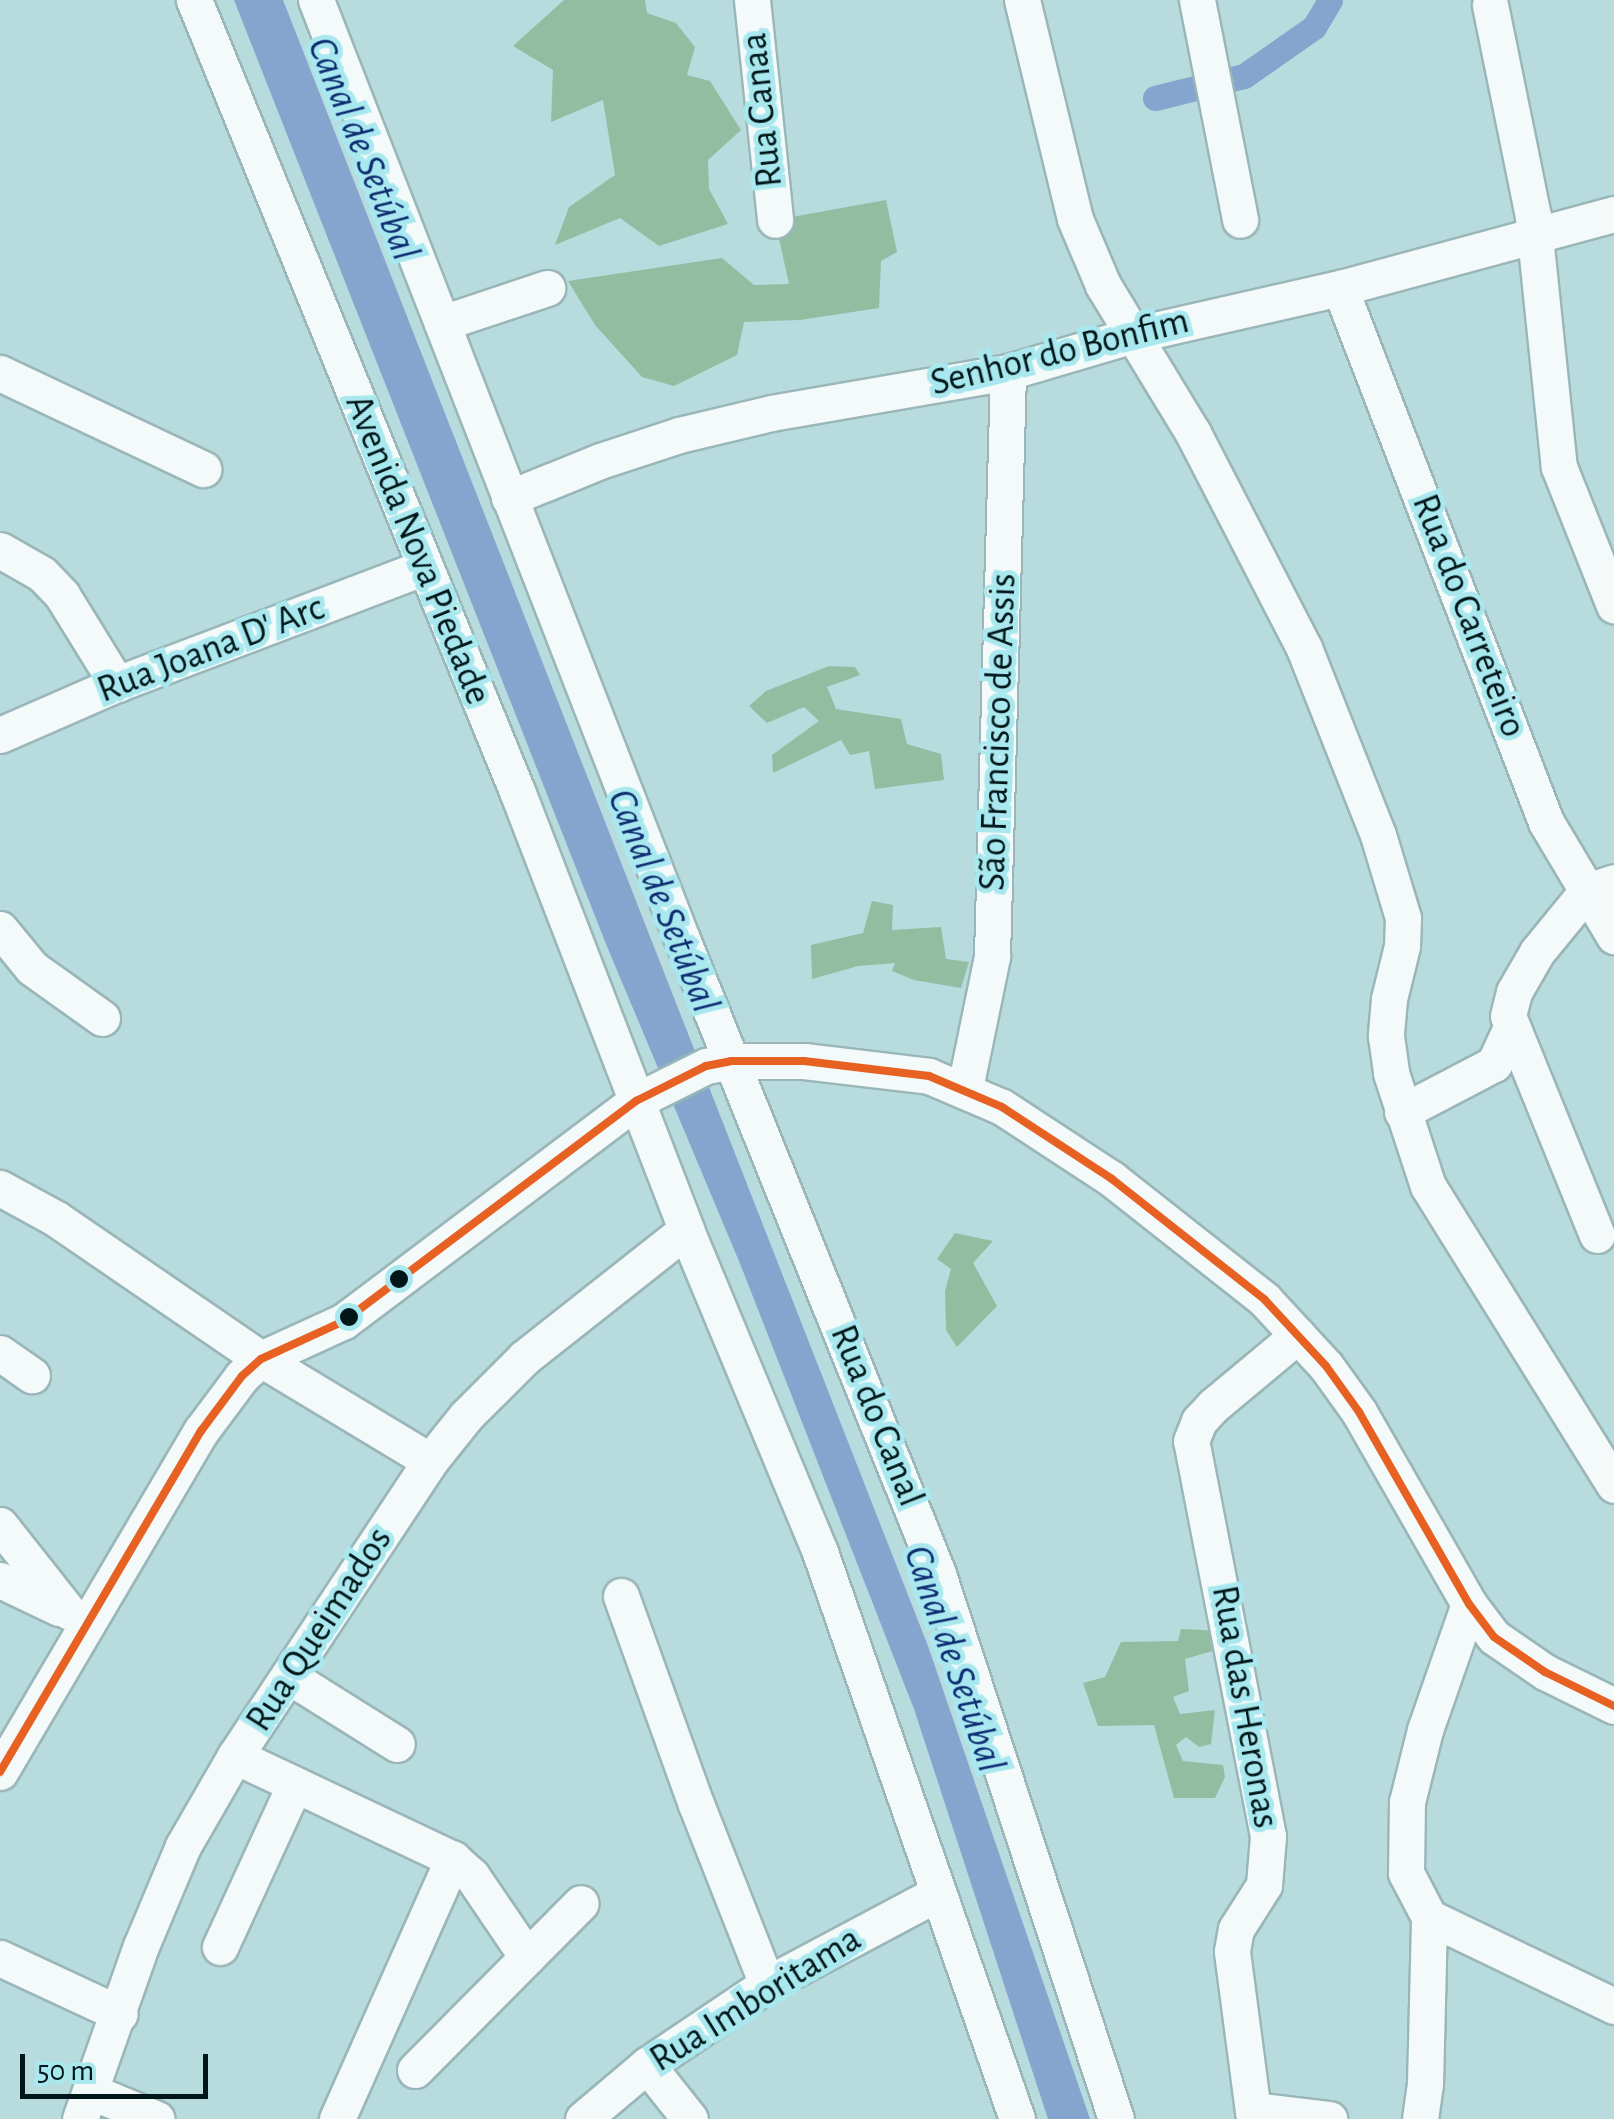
<!DOCTYPE html>
<meta charset="utf-8">
<style>
body{margin:0}
#map{position:relative;width:1614px;height:2119px;overflow:hidden;background:#b8dbde;font-family:"Alegreya Sans",sans-serif}
div>[style]{position:absolute}
.forest>*{inset:0;background:#92bda1}
.water>*{inset:0;background:#85a5cf}
.canal>*{height:25px;margin:-12.5px;padding:0 12.5px;transform-origin:12.5px;border-radius:12.5px;background:#85a5cf}
.roads{filter:drop-shadow(2px 0 #9ab6b8) drop-shadow(-2px 0 #9ab6b8) drop-shadow(0 2px #9ab6b8) drop-shadow(0 -2px #9ab6b8)}
.minor>*{height:35px;margin:-17.5px;padding:0 17.5px;transform-origin:17.5px;border-radius:17.5px;background:#f4fafa}
.bus-1>*{height:8px;margin:-4px;padding:0 4px;transform-origin:4px;border-radius:4px;background:#e66122}
.dots>*{width:28px;height:28px;translate:-50% -50%;box-sizing:border-box;border:5px solid #a8e8ee;border-radius:50%}
span{translate:-50% -50%;white-space:nowrap;text-align:center;line-height:1.15;-webkit-text-stroke:10px #a8e8ee;paint-order:stroke}
.street-label{font-size:38px;color:#001619}
.water-label{font-size:40px;color:#0e2d72;font-style:italic}
.scale{position:absolute;left:20px;top:2054px;width:188px;height:45px;box-sizing:border-box;border:5px solid #001619;border-top:0;padding-left:12px;font-size:30px;line-height:35px;white-space:nowrap;color:#001619;-webkit-text-stroke:8px #a8e8ee;paint-order:stroke}
</style>
<div id="map">
<div class="forest">
<div style="clip-path:polygon(564px 0,645px 0,647px 13px,676px 23px,695px 47px,687px 75px,710px 81px,741px 130px,708px 160px,709px 189px,728px 224px,659px 246px,620px 218px,555px 245px,569px 207px,615px 175px,603px 100px,551px 122px,553px 70px,513px 46px)"></div>
<div style="clip-path:polygon(886px 200px,897px 252px,881px 261px,879px 308px,800px 320px,744px 322px,737px 355px,674px 386px,642px 377px,595px 325px,568px 281px,722px 258px,754px 285px,789px 284px,775px 220px)"></div>
<div style="clip-path:polygon(829px 666px,855px 667px,860px 675px,827px 687px,836px 709px,901px 719px,907px 744px,941px 754px,944px 780px,875px 789px,869px 751px,850px 755px,841px 740px,773px 773px,772px 755px,819px 721px,804px 707px,767px 723px,749px 706px,766px 691px)"></div>
<div style="clip-path:polygon(872px 901px,893px 905px,892px 930px,941px 927px,946px 959px,969px 962px,961px 988px,914px 980px,892px 971px,895px 963px,858px 966px,812px 979px,811px 945px,863px 933px)"></div>
<div style="clip-path:polygon(955px 1233px,993px 1241px,973px 1263px,997px 1306px,957px 1347px,946px 1330px,945px 1291px,951px 1269px,937px 1259px)"></div>
<div style="clip-path:polygon(1181px 1629px,1222px 1631px,1226px 1647px,1185px 1659px,1189px 1691px,1173px 1697px,1180px 1714px,1215px 1710px,1211px 1744px,1199px 1747px,1186px 1737px,1176px 1745px,1183px 1761px,1223px 1765px,1225px 1777px,1215px 1798px,1174px 1798px,1154px 1725px,1098px 1726px,1083px 1683px,1105px 1677px,1121px 1642px,1178px 1641px)"></div>
</div>
<div class="water">
<div style="clip-path:polygon(234px 0,283px 0,928px 1646px,1090px 2119px,1048px 2119px,914px 1709px,741px 1266px,606px 944px)"></div>
</div>
<div class="canal">
<div style="left:1155px;top:98px;width:92px;rotate:-13.9deg"></div>
<div style="left:1244px;top:76px;width:85px;rotate:-35deg"></div>
<div style="left:1314px;top:27px;width:31px;rotate:-59deg"></div>
</div>
<div class="roads">
<div class="minor">
<div style="left:194px;top:0;width:854px;rotate:67.79deg"></div>
<div style="left:517px;top:791px;width:470px;rotate:68.9deg"></div>
<div style="left:686px;top:1230px;width:349px;rotate:67.4deg"></div>
<div style="left:820px;top:1552px;width:600px;rotate:70.84deg"></div>
<div style="left:316px;top:0;width:1008px;rotate:68.71deg"></div>
<div style="left:682px;top:939px;width:682px;rotate:68.03deg"></div>
<div style="left:937px;top:1571px;width:576px;rotate:71.91deg"></div>
<div style="left:752px;top:0;width:221px;rotate:84deg"></div>
<div style="left:1022px;top:0;width:225px;rotate:76.4deg"></div>
<div style="left:1075px;top:219px;width:72px;rotate:67deg"></div>
<div style="left:1103px;top:285px;width:173px;rotate:58.7deg"></div>
<div style="left:1193px;top:433px;width:242px;rotate:62.7deg"></div>
<div style="left:1304px;top:648px;width:201px;rotate:68.4deg"></div>
<div style="left:1378px;top:835px;width:87px;rotate:73.2deg"></div>
<div style="left:1403px;top:918px;width:28px;rotate:92deg"></div>
<div style="left:1402px;top:946px;width:55px;rotate:103.8deg"></div>
<div style="left:1389px;top:999px;width:37px;rotate:95deg"></div>
<div style="left:1386px;top:1036px;width:37px;rotate:82deg"></div>
<div style="left:1391px;top:1073px;width:119px;rotate:71.9deg"></div>
<div style="left:1428px;top:1186px;width:352px;rotate:58.1deg"></div>
<div style="left:1197px;top:0;width:224px;rotate:78.9deg"></div>
<div style="left:1490px;top:5px;width:216px;rotate:78.5deg"></div>
<div style="left:1533px;top:217px;width:251px;rotate:84.1deg"></div>
<div style="left:1559px;top:467px;width:149px;rotate:68.3deg"></div>
<div style="left:1340px;top:288px;width:572px;rotate:68.9deg"></div>
<div style="left:1546px;top:822px;width:133px;rotate:59.2deg"></div>
<div style="left:442px;top:323px;width:111px;rotate:-18.4deg"></div>
<div style="left:0;top:373px;width:225px;rotate:25.3deg"></div>
<div style="left:509px;top:498px;width:98px;rotate:-22.1deg"></div>
<div style="left:600px;top:461px;width:83px;rotate:-18.2deg"></div>
<div style="left:679px;top:435px;width:95px;rotate:-13.4deg"></div>
<div style="left:771px;top:413px;width:241px;rotate:-9.8deg"></div>
<div style="left:1008px;top:372px;width:130px;rotate:-16.5deg"></div>
<div style="left:1133px;top:335px;width:212px;rotate:-12.8deg"></div>
<div style="left:1340px;top:288px;width:284px;rotate:-15.1deg"></div>
<div style="left:0;top:550px;width:48px;rotate:29.7deg"></div>
<div style="left:42px;top:574px;width:29px;rotate:46deg"></div>
<div style="left:62px;top:595px;width:105px;rotate:58.3deg"></div>
<div style="left:0;top:735px;width:128px;rotate:-23.6deg"></div>
<div style="left:117px;top:684px;width:327px;rotate:-20.8deg"></div>
<div style="left:0;top:929px;width:50px;rotate:50.6deg"></div>
<div style="left:32px;top:968px;width:86px;rotate:35.5deg"></div>
<div style="left:965px;top:1088px;width:135px;rotate:-78.4deg"></div>
<div style="left:992px;top:956px;width:584px;rotate:-88.43deg"></div>
<div style="left:1402px;top:1112px;width:104px;rotate:-27.6deg"></div>
<div style="left:1494px;top:1064px;width:40px;rotate:-65deg"></div>
<div style="left:0;top:1188px;width:63px;rotate:28.6deg"></div>
<div style="left:55px;top:1218px;width:250px;rotate:34.4deg"></div>
<div style="left:261px;top:1359px;width:197px;rotate:31.1deg"></div>
<div style="left:1597px;top:1235px;width:236px;rotate:-112.1deg"></div>
<div style="left:1508px;top:1016px;width:25px;rotate:-76deg"></div>
<div style="left:1514px;top:992px;width:46px;rotate:-60.1deg"></div>
<div style="left:1537px;top:952px;width:79px;rotate:-50.7deg"></div>
<div style="left:1587px;top:891px;width:28px;rotate:-18deg"></div>
<div style="left:0;top:1353px;width:39px;rotate:35deg"></div>
<div style="left:0;top:1525px;width:110px;rotate:51.7deg"></div>
<div style="left:0;top:1580px;width:65px;rotate:25.4deg"></div>
<div style="left:621px;top:1596px;width:221px;rotate:70.2deg"></div>
<div style="left:696px;top:1804px;width:193px;rotate:68.5deg"></div>
<div style="left:290px;top:1677px;width:126px;rotate:32.1deg"></div>
<div style="left:235px;top:1756px;width:241px;rotate:25.3deg"></div>
<div style="left:453px;top:1859px;width:25px;rotate:42deg"></div>
<div style="left:472px;top:1876px;width:98px;rotate:55.8deg"></div>
<div style="left:0;top:1772px;width:396px;rotate:-59.5deg"></div>
<div style="left:201px;top:1431px;width:69px;rotate:-53.3deg"></div>
<div style="left:242px;top:1376px;width:25px;rotate:-42deg"></div>
<div style="left:261px;top:1359px;width:91px;rotate:-24.6deg"></div>
<div style="left:344px;top:1321px;width:366px;rotate:-37deg"></div>
<div style="left:636px;top:1101px;width:78px;rotate:-26.6deg"></div>
<div style="left:706px;top:1066px;width:25px;rotate:-11deg"></div>
<div style="left:731px;top:1061px;width:73px"></div>
<div style="left:804px;top:1061px;width:126px;rotate:6.8deg"></div>
<div style="left:929px;top:1076px;width:79px;rotate:23deg"></div>
<div style="left:1002px;top:1107px;width:131px;rotate:33.2deg"></div>
<div style="left:1112px;top:1179px;width:194px;rotate:38.3deg"></div>
<div style="left:1264px;top:1299px;width:91px;rotate:47.2deg"></div>
<div style="left:1326px;top:1366px;width:57px;rotate:54.3deg"></div>
<div style="left:1359px;top:1412px;width:221px;rotate:60.2deg"></div>
<div style="left:1469px;top:1604px;width:41px;rotate:52.9deg"></div>
<div style="left:1494px;top:1637px;width:62px;rotate:34.5deg"></div>
<div style="left:1545px;top:1672px;width:77px;rotate:26.2deg"></div>
<div style="left:1429px;top:1917px;width:50px;rotate:-117.6deg"></div>
<div style="left:1406px;top:1873px;width:71px;rotate:-89.2deg"></div>
<div style="left:1407px;top:1802px;width:74px;rotate:-76deg"></div>
<div style="left:1425px;top:1730px;width:133px;rotate:-70.8deg"></div>
<div style="left:1429px;top:1917px;width:205px;rotate:25.7deg"></div>
<div style="left:220px;top:1947px;width:179px;rotate:-65.3deg"></div>
<div style="left:0;top:1958px;width:132px;rotate:25deg"></div>
<div style="left:647px;top:2065px;width:69px;rotate:51.5deg"></div>
<div style="left:415px;top:2070px;width:235px;rotate:-45.2deg"></div>
<div style="left:92px;top:2092px;width:70px;rotate:22.6deg"></div>
<div style="left:1253px;top:2110px;width:77px;rotate:6.8deg"></div>
<div style="left:80px;top:2119px;width:183px;rotate:-70.6deg"></div>
<div style="left:141px;top:1946px;width:108px;rotate:-67.2deg"></div>
<div style="left:183px;top:1846px;width:104px;rotate:-60deg"></div>
<div style="left:235px;top:1756px;width:354px;rotate:-56.5deg"></div>
<div style="left:430px;top:1461px;width:58px;rotate:-51.3deg"></div>
<div style="left:466px;top:1416px;width:82px;rotate:-45deg"></div>
<div style="left:524px;top:1358px;width:206px;rotate:-38.3deg"></div>
<div style="left:337px;top:2119px;width:285px;rotate:-66deg"></div>
<div style="left:583px;top:2119px;width:84px;rotate:-40.2deg"></div>
<div style="left:647px;top:2065px;width:145px;rotate:-34deg"></div>
<div style="left:767px;top:1984px;width:194px;rotate:-28deg"></div>
<div style="left:1254px;top:2119px;width:169px;rotate:-97.5deg"></div>
<div style="left:1232px;top:1951px;width:22px;rotate:-80deg"></div>
<div style="left:1236px;top:1929px;width:52px;rotate:-57.5deg"></div>
<div style="left:1264px;top:1885px;width:49px;rotate:-85.3deg"></div>
<div style="left:1268px;top:1836px;width:402px;rotate:-101deg"></div>
<div style="left:1191px;top:1441px;width:22px;rotate:-68deg"></div>
<div style="left:1199px;top:1421px;width:22px;rotate:-47deg"></div>
<div style="left:1214px;top:1405px;width:109px;rotate:-39.8deg"></div>
<div style="left:1420px;top:2119px;width:35px;rotate:-82deg"></div>
<div style="left:1425px;top:2084px;width:167px;rotate:-88.6deg"></div>
</div>
</div>
<div class="bus-1">
<div style="left:0;top:1772px;width:396px;rotate:-59.5deg"></div>
<div style="left:201px;top:1431px;width:69px;rotate:-53.3deg"></div>
<div style="left:242px;top:1376px;width:25px;rotate:-42deg"></div>
<div style="left:261px;top:1359px;width:91px;rotate:-24.6deg"></div>
<div style="left:344px;top:1321px;width:366px;rotate:-37deg"></div>
<div style="left:636px;top:1101px;width:78px;rotate:-26.6deg"></div>
<div style="left:706px;top:1066px;width:25px;rotate:-11deg"></div>
<div style="left:731px;top:1061px;width:73px"></div>
<div style="left:804px;top:1061px;width:126px;rotate:6.8deg"></div>
<div style="left:929px;top:1076px;width:79px;rotate:23deg"></div>
<div style="left:1002px;top:1107px;width:131px;rotate:33.2deg"></div>
<div style="left:1112px;top:1179px;width:194px;rotate:38.3deg"></div>
<div style="left:1264px;top:1299px;width:91px;rotate:47.2deg"></div>
<div style="left:1326px;top:1366px;width:57px;rotate:54.3deg"></div>
<div style="left:1359px;top:1412px;width:221px;rotate:60.2deg"></div>
<div style="left:1469px;top:1604px;width:41px;rotate:52.9deg"></div>
<div style="left:1494px;top:1637px;width:62px;rotate:34.5deg"></div>
<div style="left:1545px;top:1672px;width:77px;rotate:26.2deg"></div>
</div>
<div class="dots">
<div style="left:399px;top:1279px;background:#001619"></div>
<div style="left:349px;top:1317px;background:#001619"></div>
</div>
<div class="street-label">
<span style="left:763px;top:110px;rotate:-96deg">Rua Canaa</span>
<span style="left:1060px;top:353px;rotate:-14deg">Senhor do Bonfim</span>
<span style="left:417px;top:550px;rotate:68deg">Avenida Nova Piedade</span>
<span style="left:1468px;top:616px;rotate:69deg">Rua do Carreteiro</span>
<span style="left:211px;top:650px;rotate:-21deg">Rua Joana D' Arc</span>
<span style="left:999px;top:732px;rotate:-88deg">São Francisco de Assis</span>
<span style="left:876px;top:1416px;rotate:68deg">Rua do Canal</span>
<span style="left:320px;top:1630px;rotate:-57deg">Rua Queimados</span>
<span style="left:1244px;top:1707px;rotate:80deg">Rua das Heronas</span>
<span style="left:756px;top:2000px;rotate:-32deg">Rua Imboritama</span>
</div>
<div class="water-label">
<span style="left:363px;top:149px;rotate:68deg">Canal de Setúbal</span>
<span style="left:663px;top:901px;rotate:68deg">Canal de Setúbal</span>
<span style="left:954px;top:1659px;rotate:71deg">Canal de Setúbal</span>
</div>
<div class="scale">50 m</div>
</div>
